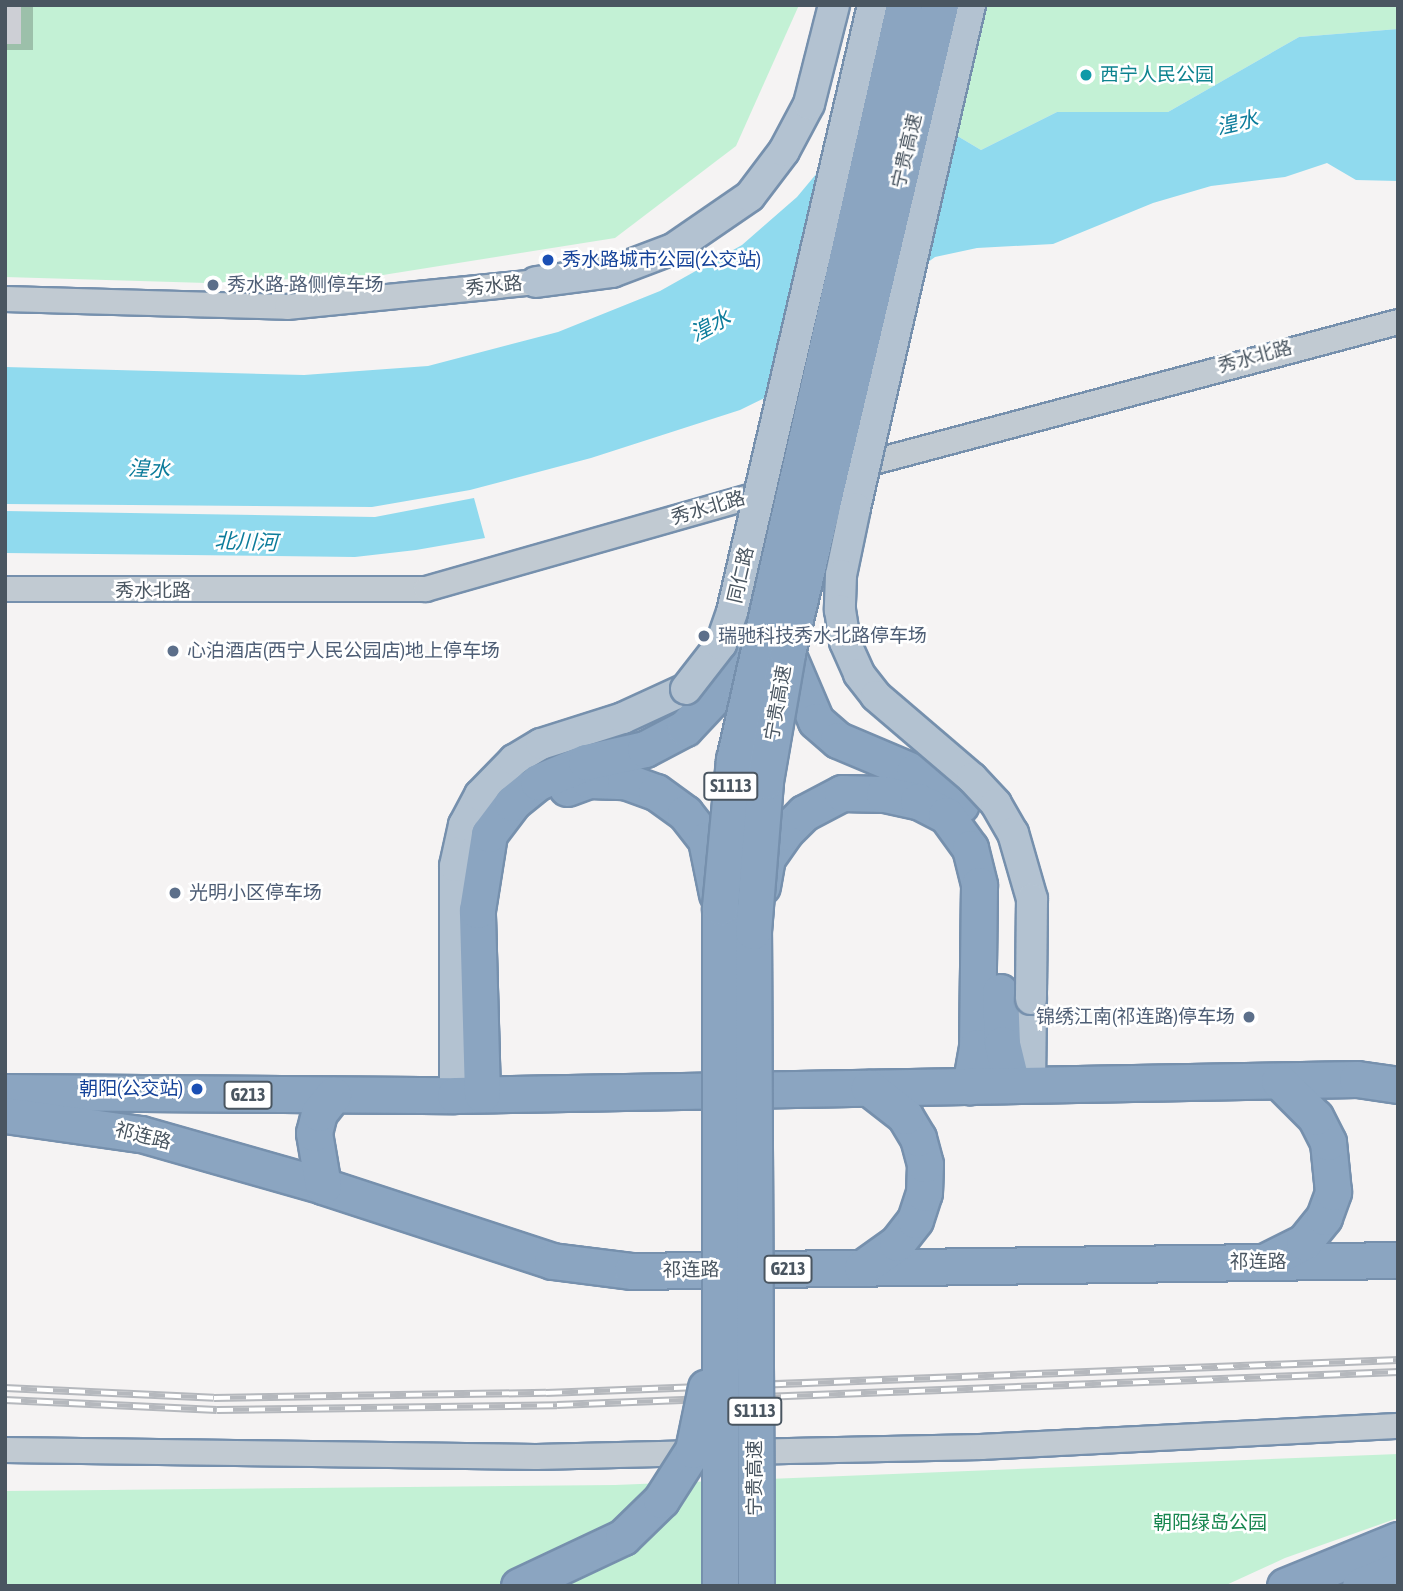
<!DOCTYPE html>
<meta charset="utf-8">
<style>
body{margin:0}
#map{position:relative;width:1403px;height:1591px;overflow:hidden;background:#f5f3f3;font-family:"Asap Condensed","Noto Sans SC",sans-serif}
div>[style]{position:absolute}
.green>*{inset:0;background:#c3f1d5}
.water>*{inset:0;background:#90daee}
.shadow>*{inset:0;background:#0003;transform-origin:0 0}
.building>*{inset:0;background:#cdcfd5;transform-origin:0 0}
.roads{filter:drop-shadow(2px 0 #7690ad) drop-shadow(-2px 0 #7690ad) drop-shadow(0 2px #7690ad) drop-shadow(0 -2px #7690ad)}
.minor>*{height:24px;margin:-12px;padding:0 12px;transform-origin:12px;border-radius:12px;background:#c1cad2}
.major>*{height:30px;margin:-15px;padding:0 15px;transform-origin:15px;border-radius:15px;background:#b3c2d1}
.highway>*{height:35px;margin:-17.5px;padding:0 17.5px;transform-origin:17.5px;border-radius:17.5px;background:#8ba5c1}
.rail>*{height:8px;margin-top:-4px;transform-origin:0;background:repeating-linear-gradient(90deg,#fff 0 16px,#b5b8bd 0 32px);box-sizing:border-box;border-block:2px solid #b5b8bd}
.bridges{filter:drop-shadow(2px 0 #7690ad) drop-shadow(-2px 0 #7690ad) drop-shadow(0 2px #7690ad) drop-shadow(0 -2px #7690ad)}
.major-bridge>*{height:30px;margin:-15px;padding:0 15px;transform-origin:15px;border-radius:15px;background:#b3c2d1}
.highway-bridge>*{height:35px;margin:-17.5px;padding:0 17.5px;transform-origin:17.5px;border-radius:17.5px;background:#8ba5c1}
.dots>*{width:19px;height:19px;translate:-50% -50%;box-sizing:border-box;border:4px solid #fff;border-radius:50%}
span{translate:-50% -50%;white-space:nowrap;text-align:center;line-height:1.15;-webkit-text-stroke:5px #fff;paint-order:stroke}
.shield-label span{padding:2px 5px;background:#fff;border:2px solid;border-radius:5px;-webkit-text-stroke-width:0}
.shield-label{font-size:18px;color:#4a5661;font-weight:700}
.culture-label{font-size:19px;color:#0d838f}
.left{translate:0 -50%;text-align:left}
.street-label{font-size:19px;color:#4a5661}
.transit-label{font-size:19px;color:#164399}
.right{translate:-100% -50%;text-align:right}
.service-label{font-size:19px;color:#4e5e75}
.park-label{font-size:19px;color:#17864f}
.water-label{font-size:21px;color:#0c7c9b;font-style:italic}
.frame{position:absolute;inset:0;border:7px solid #4a5661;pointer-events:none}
</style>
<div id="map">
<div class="green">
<div style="clip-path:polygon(5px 5px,799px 5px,736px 146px,615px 238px,383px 275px,207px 283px,5px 277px)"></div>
<div style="clip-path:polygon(955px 5px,1398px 5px,1398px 29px,1299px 37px,1168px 112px,1057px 112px,981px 150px,944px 128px)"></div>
<div style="clip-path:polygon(1398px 1454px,1398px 1518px,1285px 1558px,1224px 1586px,5px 1586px,5px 1491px,615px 1485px)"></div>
</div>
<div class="water">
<div style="clip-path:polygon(1398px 29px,1398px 181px,1356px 180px,1327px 163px,1285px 177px,1211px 186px,1153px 203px,1053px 244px,977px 248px,935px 257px,890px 290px,825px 368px,740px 410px,591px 458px,470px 490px,372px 507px,5px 504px,5px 367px,304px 375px,428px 366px,558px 332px,660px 291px,742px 245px,797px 197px,822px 167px,944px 128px,981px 150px,1057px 112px,1168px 112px,1299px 37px)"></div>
<div style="clip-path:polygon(474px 498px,485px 538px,416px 550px,355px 557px,5px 553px,5px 511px,375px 517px)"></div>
</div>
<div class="shadow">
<div style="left:5px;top:5px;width:28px;height:45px"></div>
</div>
<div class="building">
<div style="left:5px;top:5px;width:16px;height:39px"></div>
</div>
<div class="roads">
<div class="minor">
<div style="left:5px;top:299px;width:282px;rotate:1.6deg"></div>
<div style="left:287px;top:307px;width:250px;rotate:-5.7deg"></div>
<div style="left:851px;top:468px;width:566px;rotate:-14.94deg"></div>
<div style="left:5px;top:589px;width:421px"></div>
<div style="left:426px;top:589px;width:398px;rotate:-15.9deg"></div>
<div style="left:5px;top:1450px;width:531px;rotate:0.76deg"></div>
<div style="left:536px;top:1457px;width:165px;rotate:-1.4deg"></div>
<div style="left:741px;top:1452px;width:241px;rotate:-1.2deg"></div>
<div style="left:982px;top:1447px;width:417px;rotate:-2.9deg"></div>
</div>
<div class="major">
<div style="left:536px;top:282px;width:77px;rotate:-7.5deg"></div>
<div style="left:612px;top:272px;width:65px;rotate:-20.7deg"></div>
<div style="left:673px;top:249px;width:93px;rotate:-34.5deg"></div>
<div style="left:750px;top:196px;width:56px;rotate:-52.9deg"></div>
<div style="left:784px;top:151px;width:53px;rotate:-62deg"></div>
<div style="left:809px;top:104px;width:102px;rotate:-75.8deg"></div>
<div style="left:1030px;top:1085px;width:86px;rotate:-89.3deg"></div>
<div style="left:455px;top:1095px;width:229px;rotate:-90deg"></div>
<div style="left:455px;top:866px;width:42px;rotate:-77.6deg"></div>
<div style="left:464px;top:825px;width:34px;rotate:-62deg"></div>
<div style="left:480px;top:795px;width:49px;rotate:-45.8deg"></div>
<div style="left:514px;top:760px;width:31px;rotate:-31deg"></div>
<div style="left:541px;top:744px;width:86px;rotate:-17.6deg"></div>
<div style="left:623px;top:718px;width:69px;rotate:-24.7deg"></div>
</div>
<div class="highway">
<div style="left:787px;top:653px;width:74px;rotate:66.9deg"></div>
<div style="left:816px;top:721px;width:29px;rotate:41deg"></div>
<div style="left:838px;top:740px;width:82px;rotate:22.8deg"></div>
<div style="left:914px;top:772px;width:57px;rotate:35.1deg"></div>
<div style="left:567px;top:788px;width:23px;rotate:-20deg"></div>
<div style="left:589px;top:780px;width:36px;rotate:2deg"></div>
<div style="left:625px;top:781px;width:33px;rotate:20deg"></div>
<div style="left:656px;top:792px;width:36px;rotate:36deg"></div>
<div style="left:685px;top:813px;width:34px;rotate:52deg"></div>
<div style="left:706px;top:840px;width:55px;rotate:78.5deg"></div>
<div style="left:762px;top:886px;width:28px;rotate:-80deg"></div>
<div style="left:767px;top:858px;width:32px;rotate:-55deg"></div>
<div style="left:785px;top:832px;width:27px;rotate:-45deg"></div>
<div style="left:804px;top:813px;width:43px;rotate:-27.8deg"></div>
<div style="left:842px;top:793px;width:42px;rotate:1.4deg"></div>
<div style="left:884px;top:794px;width:35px;rotate:12deg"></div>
<div style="left:918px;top:801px;width:31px;rotate:27deg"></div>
<div style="left:946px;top:815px;width:41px;rotate:54deg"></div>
<div style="left:970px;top:848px;width:38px;rotate:76deg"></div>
<div style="left:979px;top:885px;width:162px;rotate:90.7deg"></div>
<div style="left:977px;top:1047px;width:40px;rotate:100deg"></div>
<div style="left:1000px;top:992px;width:52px;rotate:87.8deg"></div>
<div style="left:1002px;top:1044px;width:42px;rotate:76.3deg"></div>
<div style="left:5px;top:1092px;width:450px;rotate:0.4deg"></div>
<div style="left:455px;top:1095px;width:902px;rotate:-1.02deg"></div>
<div style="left:1357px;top:1079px;width:41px;rotate:8.3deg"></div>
<div style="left:482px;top:1094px;width:184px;rotate:-91.6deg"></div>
<div style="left:477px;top:910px;width:77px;rotate:-81deg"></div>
<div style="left:489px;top:834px;width:39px;rotate:-53deg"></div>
<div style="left:512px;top:803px;width:33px;rotate:-39deg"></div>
<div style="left:538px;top:782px;width:52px;rotate:-22.6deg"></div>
<div style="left:586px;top:762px;width:60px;rotate:-12.4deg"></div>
<div style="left:645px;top:749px;width:45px;rotate:-27.7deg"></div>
<div style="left:685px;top:728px;width:105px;rotate:-46.9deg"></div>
<div style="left:5px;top:1115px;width:137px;rotate:8deg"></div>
<div style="left:141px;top:1134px;width:189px;rotate:15.9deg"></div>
<div style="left:323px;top:1186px;width:241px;rotate:18.1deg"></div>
<div style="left:552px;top:1261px;width:81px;rotate:7.1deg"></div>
<div style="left:632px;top:1271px;width:766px;rotate:-0.82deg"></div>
<div style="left:323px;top:1186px;width:54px;rotate:-99.6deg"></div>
<div style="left:314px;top:1133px;width:21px;rotate:-76deg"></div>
<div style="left:319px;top:1113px;width:23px;rotate:-52deg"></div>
<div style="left:1266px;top:1261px;width:42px;rotate:-26.6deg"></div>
<div style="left:1304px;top:1242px;width:32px;rotate:-51deg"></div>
<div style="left:1324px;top:1217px;width:27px;rotate:-70deg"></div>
<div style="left:1333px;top:1192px;width:50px;rotate:-95.7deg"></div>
<div style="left:1328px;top:1142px;width:28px;rotate:-117deg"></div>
<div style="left:1315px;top:1117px;width:51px;rotate:-135deg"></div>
<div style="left:862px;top:1268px;width:43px;rotate:-35.5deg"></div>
<div style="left:897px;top:1243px;width:29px;rotate:-52deg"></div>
<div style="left:915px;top:1220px;width:28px;rotate:-72deg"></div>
<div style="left:924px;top:1193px;width:29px;rotate:-88deg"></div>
<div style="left:925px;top:1164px;width:27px;rotate:-105deg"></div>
<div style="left:918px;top:1138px;width:26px;rotate:-121deg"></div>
<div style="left:905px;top:1116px;width:46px;rotate:-142.1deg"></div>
<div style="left:1285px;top:1586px;width:122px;rotate:-22.2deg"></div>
<div style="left:1360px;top:1586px;width:41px;rotate:-22.8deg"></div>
</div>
</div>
<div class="rail">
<div style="left:5px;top:1388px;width:209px;rotate:2.7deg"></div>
<div style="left:214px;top:1398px;width:332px;rotate:-0.9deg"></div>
<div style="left:546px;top:1393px;width:853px;rotate:-2.22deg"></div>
<div style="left:5px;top:1400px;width:212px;rotate:2.7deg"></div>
<div style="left:217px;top:1410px;width:340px;rotate:-0.8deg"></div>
<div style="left:557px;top:1405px;width:842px;rotate:-2.25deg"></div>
</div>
<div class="bridges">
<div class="major-bridge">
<div style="left:970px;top:5px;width:516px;rotate:102.88deg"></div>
<div style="left:855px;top:508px;width:68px;rotate:101.8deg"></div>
<div style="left:841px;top:575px;width:35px;rotate:92deg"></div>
<div style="left:840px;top:610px;width:32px;rotate:81deg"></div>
<div style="left:845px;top:642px;width:35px;rotate:66deg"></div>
<div style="left:859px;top:674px;width:28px;rotate:52deg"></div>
<div style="left:876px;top:696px;width:126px;rotate:40.5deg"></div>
<div style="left:972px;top:778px;width:35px;rotate:47deg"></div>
<div style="left:996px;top:804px;width:34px;rotate:60deg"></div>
<div style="left:1013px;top:833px;width:69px;rotate:73.9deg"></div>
<div style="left:1032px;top:899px;width:100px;rotate:90.6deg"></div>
<div style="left:686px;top:689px;width:57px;rotate:-52.1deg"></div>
<div style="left:721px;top:644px;width:34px;rotate:-71deg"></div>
<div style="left:732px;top:612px;width:623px;rotate:-76.92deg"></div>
</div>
<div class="highway-bridge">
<div style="left:519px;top:1586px;width:115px;rotate:-25.2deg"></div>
<div style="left:623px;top:1537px;width:53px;rotate:-44.2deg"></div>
<div style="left:661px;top:1500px;width:59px;rotate:-57.4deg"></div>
<div style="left:693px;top:1450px;width:64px;rotate:-78.3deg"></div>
<div style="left:720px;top:1586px;width:679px;rotate:-90deg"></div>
<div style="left:720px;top:907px;width:148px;rotate:-84.6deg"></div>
<div style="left:734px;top:760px;width:774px;rotate:-77.31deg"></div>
<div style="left:756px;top:1586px;width:655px;rotate:-90.26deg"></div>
<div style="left:753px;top:931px;width:150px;rotate:-85.4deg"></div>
<div style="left:765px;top:781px;width:130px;rotate:-80.2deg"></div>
<div style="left:787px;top:653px;width:666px;rotate:-76.72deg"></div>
</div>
</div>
<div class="dots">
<div style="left:1086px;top:75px;background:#0f9aa8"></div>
<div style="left:548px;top:260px;background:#1a4fb4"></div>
<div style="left:213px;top:285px;background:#5c6f8a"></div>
<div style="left:704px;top:636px;background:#5c6f8a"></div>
<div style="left:173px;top:651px;background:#5c6f8a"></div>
<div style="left:175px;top:893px;background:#5c6f8a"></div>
<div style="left:1249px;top:1017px;background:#5c6f8a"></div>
<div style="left:197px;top:1089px;background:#1a4fb4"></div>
</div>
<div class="shield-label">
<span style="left:731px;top:786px">S1113</span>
<span style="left:248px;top:1095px">G213</span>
<span style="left:788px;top:1269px">G213</span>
<span style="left:755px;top:1411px">S1113</span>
</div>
<div class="culture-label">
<span class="left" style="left:1100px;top:75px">西宁人民公园</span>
</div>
<div class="street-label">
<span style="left:907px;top:151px;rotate:-77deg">宁贵高速</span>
<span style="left:494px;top:286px;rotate:-6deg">秀水路</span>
<span style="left:1255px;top:357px;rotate:-15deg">秀水北路</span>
<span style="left:708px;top:508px;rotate:-16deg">秀水北路</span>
<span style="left:741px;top:575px;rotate:-77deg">同仁路</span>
<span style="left:153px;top:591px">秀水北路</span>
<span style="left:778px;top:703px;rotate:-80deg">宁贵高速</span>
<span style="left:143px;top:1136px;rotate:14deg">祁连路</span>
<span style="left:1258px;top:1262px">祁连路</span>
<span style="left:691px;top:1270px;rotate:-1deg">祁连路</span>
<span style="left:755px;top:1478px;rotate:-90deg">宁贵高速</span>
</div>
<div class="transit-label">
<span class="left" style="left:562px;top:260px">秀水路城市公园(公交站)</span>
<span class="right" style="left:183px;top:1089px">朝阳(公交站)</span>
</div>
<div class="service-label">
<span class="left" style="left:227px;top:285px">秀水路-路侧停车场</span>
<span class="left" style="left:718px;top:636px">瑞驰科技秀水北路停车场</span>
<span class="left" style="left:187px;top:651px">心泊酒店(西宁人民公园店)地上停车场</span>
<span class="left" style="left:189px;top:893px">光明小区停车场</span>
<span class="right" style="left:1235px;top:1017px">锦绣江南(祁连路)停车场</span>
</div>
<div class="park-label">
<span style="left:1210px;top:1523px">朝阳绿岛公园</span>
</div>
<div class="water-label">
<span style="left:1237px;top:122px;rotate:-13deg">湟水</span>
<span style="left:710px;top:325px;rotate:-28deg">湟水</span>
<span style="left:149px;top:468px;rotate:2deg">湟水</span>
<span style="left:246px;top:541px;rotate:2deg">北川河</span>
</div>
<div class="frame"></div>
</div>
